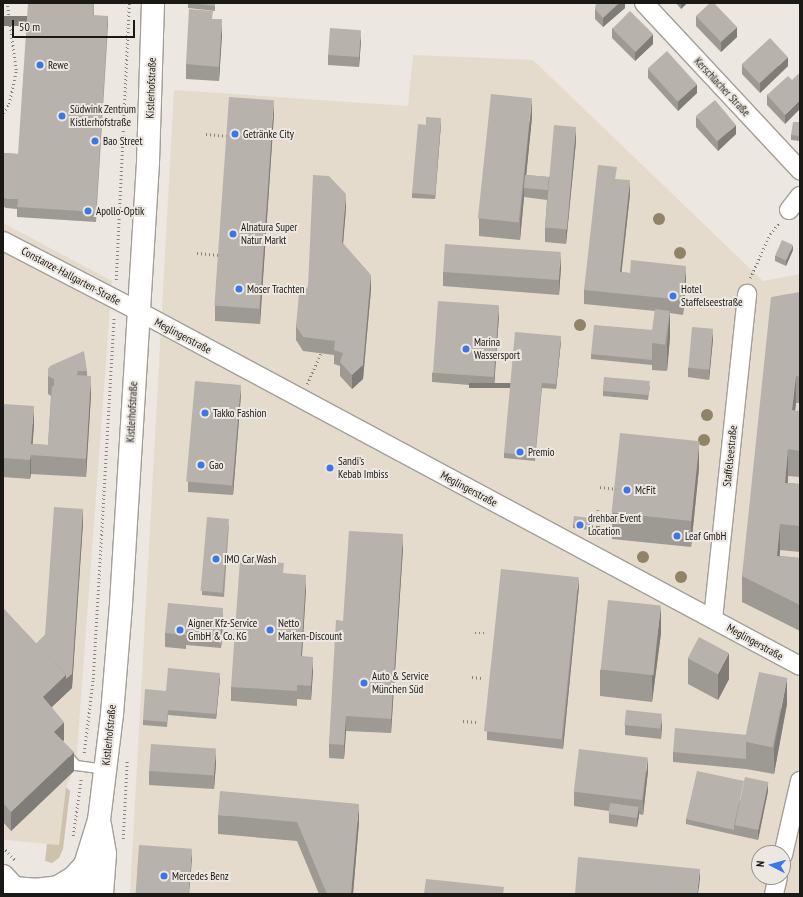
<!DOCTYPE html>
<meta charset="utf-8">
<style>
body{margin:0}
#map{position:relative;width:803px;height:897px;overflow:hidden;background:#ece7e0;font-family:"PT Sans Narrow",sans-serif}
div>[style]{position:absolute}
.built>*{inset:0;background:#e4dbcd}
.green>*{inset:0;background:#cfc2ac}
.path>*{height:2.5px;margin-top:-1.25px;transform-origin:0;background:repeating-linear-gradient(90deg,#86837e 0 1px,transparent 0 4px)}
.roads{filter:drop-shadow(1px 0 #a39f98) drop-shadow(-1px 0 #a39f98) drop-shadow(0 1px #a39f98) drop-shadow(0 -1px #a39f98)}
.service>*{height:9px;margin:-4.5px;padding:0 4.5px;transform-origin:4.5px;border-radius:4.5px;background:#fff}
.minor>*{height:18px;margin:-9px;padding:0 9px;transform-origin:9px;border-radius:9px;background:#fff}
.tertiary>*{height:22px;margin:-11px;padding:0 11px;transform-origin:11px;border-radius:11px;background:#fff}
.secondary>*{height:22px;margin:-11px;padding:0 11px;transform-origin:11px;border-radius:11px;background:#fff}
.trees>*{width:12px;height:12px;margin:-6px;border-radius:50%;background:#918367}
.wall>*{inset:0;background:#9d9993}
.shaded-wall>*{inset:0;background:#807d78;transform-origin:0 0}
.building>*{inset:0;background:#b7b2ab;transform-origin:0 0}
.dots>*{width:11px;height:11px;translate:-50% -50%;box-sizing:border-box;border:2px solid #ece7e0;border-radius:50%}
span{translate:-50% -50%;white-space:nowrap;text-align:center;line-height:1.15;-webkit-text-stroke:4px #ece7e0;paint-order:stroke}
.poi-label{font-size:11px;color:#1a1916}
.left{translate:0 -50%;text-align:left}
.street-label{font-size:11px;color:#1a1916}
.frame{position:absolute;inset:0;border:4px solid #1a1916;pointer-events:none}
.north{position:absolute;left:751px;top:845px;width:40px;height:40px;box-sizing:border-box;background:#ece7e0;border:1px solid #98958f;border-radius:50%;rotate:276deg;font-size:11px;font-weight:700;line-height:16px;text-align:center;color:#1a1916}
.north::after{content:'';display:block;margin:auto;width:14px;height:18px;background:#3d77e7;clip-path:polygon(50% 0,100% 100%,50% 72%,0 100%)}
.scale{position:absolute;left:12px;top:20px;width:123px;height:18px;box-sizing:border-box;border:2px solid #1a1916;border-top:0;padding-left:5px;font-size:12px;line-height:14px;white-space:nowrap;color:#1a1916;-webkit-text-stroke:3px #ece7e0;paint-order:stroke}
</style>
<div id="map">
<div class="built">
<div style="clip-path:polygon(evenodd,413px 55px,533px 60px,763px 281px,800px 274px,800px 894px,130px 894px,174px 90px,408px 106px,413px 55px,759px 853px,783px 853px,783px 877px,759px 877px,759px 853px)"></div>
<div style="clip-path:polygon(3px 223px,112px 281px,76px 765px,66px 787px,59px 845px,6px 840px,3px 838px)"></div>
</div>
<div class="green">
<div style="clip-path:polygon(66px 787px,70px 791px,63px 849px,59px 858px,52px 863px,45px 861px,47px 844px,59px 845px)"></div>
</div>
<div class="path">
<div style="left:3px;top:113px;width:11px;rotate:-56deg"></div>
<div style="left:9px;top:104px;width:35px;rotate:-78deg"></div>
<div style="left:16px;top:70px;width:68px;rotate:-97.7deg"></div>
<div style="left:206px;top:134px;width:22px;rotate:5deg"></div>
<div style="left:197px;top:253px;width:22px;rotate:5deg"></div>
<div style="left:750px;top:278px;width:48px;rotate:-65.6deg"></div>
<div style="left:770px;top:234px;width:14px;rotate:-51deg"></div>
<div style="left:116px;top:280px;width:277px;rotate:-87.3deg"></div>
<div style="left:307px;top:384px;width:34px;rotate:-66deg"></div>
<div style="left:600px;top:487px;width:17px;rotate:7deg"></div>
<div style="left:598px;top:510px;width:17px;rotate:87deg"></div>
<div style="left:599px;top:527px;width:12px;rotate:95deg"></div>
<div style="left:588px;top:526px;width:11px;rotate:5deg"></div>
<div style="left:475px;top:633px;width:11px"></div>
<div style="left:472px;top:677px;width:9px;rotate:6deg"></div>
<div style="left:463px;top:721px;width:14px;rotate:4deg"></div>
<div style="left:84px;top:753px;width:75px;rotate:-83.1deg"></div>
<div style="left:93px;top:679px;width:363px;rotate:-86.7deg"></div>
<div style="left:73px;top:836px;width:59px;rotate:-82.1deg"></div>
<div style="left:123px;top:839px;width:79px;rotate:-87.1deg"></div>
<div style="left:3px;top:847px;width:19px;rotate:47deg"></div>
</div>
<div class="roads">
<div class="service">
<div style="left:66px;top:754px;width:15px;rotate:48deg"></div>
<div style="left:76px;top:765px;width:29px;rotate:8deg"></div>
</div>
<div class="minor">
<div style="left:644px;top:3px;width:229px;rotate:47deg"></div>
<div style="left:789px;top:210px;width:18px;rotate:-52deg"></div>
<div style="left:3px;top:241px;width:152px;rotate:27.4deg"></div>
<div style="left:138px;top:311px;width:751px;rotate:28.2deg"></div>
<div style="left:713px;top:619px;width:327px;rotate:-84deg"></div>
<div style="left:783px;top:855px;width:76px;rotate:-77.1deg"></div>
<div style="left:774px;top:894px;width:17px;rotate:-77deg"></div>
</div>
<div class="tertiary">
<div style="left:100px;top:825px;width:29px;rotate:80deg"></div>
<div style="left:105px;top:854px;width:40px;rotate:94.3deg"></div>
<div style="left:14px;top:888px;width:21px;rotate:5deg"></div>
<div style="left:35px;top:890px;width:23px;rotate:-7deg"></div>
<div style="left:58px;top:887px;width:17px;rotate:-31deg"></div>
<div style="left:73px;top:878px;width:18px;rotate:-47deg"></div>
<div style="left:81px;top:894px;width:29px;rotate:-82deg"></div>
<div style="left:85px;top:865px;width:47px;rotate:-72.7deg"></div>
<div style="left:99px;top:820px;width:107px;rotate:-83deg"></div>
<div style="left:112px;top:714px;width:110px;rotate:-85.3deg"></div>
<div style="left:121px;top:604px;width:443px;rotate:-86.5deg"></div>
<div style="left:148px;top:162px;width:159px;rotate:-88.2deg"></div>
</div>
<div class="secondary">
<div style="left:3px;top:876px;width:25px;rotate:47deg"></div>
</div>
</div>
<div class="trees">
<div style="left:659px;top:219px"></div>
<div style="left:680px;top:253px"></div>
<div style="left:580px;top:325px"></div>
<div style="left:707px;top:415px"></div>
<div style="left:704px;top:440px"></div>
<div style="left:643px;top:557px"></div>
<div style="left:681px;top:577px"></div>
</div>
<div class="wall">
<div style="clip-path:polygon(94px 3px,94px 15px,108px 26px,96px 222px,17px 217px,17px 209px,6px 208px,3px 206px,3px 153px,18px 154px)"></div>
<div style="clip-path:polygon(188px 3px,215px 3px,215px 11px,188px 8px)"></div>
<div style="clip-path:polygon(625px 3px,625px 8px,603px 27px,595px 19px,595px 9px)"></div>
<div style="clip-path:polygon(676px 3px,687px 3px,681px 9px)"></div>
<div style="clip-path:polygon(696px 16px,737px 37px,721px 52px,696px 26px)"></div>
<div style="clip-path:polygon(612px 28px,653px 44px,635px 61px,612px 38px)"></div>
<div style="clip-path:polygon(222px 34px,219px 81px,186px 79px,186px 64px)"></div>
<div style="clip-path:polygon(361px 40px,359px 67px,328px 65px,328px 55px)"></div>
<div style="clip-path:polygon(742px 65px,788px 66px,760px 93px,742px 74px)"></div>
<div style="clip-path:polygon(648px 69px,697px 93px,678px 111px,648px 78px)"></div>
<div style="clip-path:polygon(792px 80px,785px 124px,767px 105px,767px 95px)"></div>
<div style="clip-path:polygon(274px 114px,260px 324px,215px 321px,215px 306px)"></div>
<div style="clip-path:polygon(532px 117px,526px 175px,549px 177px,576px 141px,566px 244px,545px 242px,545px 228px,547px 200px,524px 197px,520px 240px,479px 236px,479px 218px)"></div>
<div style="clip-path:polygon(696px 117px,736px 134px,718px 151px,696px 127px)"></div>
<div style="clip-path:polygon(800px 122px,800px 141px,791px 140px,791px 135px)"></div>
<div style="clip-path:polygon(441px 123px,435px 199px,412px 198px,412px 193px)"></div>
<div style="clip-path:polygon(617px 179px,630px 194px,621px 272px,686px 280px,683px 315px,670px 313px,670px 337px,667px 371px,652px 370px,652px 365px,591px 359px,591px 354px,653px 330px,655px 311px,584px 304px,584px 290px)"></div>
<div style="clip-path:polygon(346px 208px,343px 243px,371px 289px,363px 379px,352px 389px,340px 376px,340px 366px,334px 364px,334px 355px,303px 351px,296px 340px,296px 326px,308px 287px)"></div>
<div style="clip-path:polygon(793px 250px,786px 266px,775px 261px,775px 256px)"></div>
<div style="clip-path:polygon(561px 267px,559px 295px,443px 286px,443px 272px)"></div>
<div style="clip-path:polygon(800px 292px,800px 403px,796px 403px,795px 411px,800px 411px,800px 477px,788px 476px,788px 483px,800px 484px,800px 552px,780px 550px,780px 556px,800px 558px,800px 631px,742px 602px,742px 576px)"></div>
<div style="clip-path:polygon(499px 315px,494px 387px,432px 382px,432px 373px)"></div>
<div style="clip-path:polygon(713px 339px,709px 380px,688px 377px,688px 368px)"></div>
<div style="clip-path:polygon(561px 341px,556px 389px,542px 388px,535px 461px,504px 458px,504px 453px)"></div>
<div style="clip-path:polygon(48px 369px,87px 371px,87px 376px,91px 395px,86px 477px,31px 474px,30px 479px,3px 477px,3px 404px,34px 425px,32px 444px,48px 445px,51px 396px,48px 394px)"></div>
<div style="clip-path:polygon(650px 386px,648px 400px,603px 396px,603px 391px)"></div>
<div style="clip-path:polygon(241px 394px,233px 495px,188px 492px,188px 482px)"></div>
<div style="clip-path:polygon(699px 468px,691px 547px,612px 539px,612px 513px)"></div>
<div style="clip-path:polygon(83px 523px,72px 688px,52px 707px,64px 740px,63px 741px,74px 771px,11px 831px,3px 822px,3px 608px,36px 644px,45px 635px)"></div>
<div style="clip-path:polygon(590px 523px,589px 530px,573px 528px,573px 524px)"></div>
<div style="clip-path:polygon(229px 524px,224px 597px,202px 595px,202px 591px)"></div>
<div style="clip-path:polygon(403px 548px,391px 733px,346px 731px,344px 759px,329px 758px,329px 744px,343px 621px)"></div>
<div style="clip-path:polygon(284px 573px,306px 589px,302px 656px,313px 671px,311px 700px,297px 699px,297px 706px,231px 701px,231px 687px)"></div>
<div style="clip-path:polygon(579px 586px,563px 749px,487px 740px,487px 731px)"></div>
<div style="clip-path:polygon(223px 622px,221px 648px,186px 645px,186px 649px,165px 647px,165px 633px)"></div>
<div style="clip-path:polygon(661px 633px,652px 702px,600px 696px,600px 670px)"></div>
<div style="clip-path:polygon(688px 658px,729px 679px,718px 700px,688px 684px)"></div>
<div style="clip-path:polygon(220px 678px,216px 719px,168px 715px,167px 727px,143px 725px,143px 720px,166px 691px)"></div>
<div style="clip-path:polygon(787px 704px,774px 774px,746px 769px,673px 762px,673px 752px,747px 735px)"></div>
<div style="clip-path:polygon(662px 724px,661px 739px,625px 735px,625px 725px)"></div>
<div style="clip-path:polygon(216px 763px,214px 789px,149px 785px,149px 771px)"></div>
<div style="clip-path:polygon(648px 771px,643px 815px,639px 814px,637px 827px,609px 823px,609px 811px,574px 806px,574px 792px)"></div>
<div style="clip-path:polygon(768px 791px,758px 840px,686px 824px,686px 819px)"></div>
<div style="clip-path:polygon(218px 815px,359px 822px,353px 894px,319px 894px,297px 841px,218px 834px)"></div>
</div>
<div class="shaded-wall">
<div style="clip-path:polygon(619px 3px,625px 3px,625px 8px,603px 27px,603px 18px)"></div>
<div style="clip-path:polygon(681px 3px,687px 3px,681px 9px)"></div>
<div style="left:108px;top:16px;width:10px;height:196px;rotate:90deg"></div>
<div style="clip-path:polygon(222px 19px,222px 34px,219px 81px,219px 67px)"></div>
<div style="clip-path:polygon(737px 27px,737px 37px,721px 52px,721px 42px)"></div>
<div style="clip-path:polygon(361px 30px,361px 40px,359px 67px,359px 57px)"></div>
<div style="clip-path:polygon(653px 34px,653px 44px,635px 61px,635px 51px)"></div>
<div style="clip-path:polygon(788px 57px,788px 66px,760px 93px,760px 83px)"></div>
<div style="clip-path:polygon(697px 84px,697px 93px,678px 111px,678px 101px)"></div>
<div style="clip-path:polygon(532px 98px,532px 117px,525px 188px,524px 188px,524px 197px,520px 240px,520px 222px)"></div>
<div style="clip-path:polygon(274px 100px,274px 114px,260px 324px,260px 309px)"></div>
<div style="clip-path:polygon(800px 100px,800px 109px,785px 124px,785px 115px)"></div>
<div style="clip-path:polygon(441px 118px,441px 123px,435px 199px,435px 195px)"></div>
<div style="clip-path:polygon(736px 125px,736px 134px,718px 151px,718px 141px)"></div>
<div style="clip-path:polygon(576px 127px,576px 141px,566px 244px,566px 230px)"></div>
<div style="clip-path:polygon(630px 180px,630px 194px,620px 287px,620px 272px)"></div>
<div style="clip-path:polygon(346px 194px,346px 208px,342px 256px,342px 242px)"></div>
<div style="clip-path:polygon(793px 245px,793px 250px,786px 266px,786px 261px)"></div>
<div style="clip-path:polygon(561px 252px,561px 267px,559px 295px,559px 281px)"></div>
<div style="clip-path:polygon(686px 266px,686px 280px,683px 315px,683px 300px)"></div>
<div style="clip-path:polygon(371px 275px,371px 289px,363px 379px,352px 389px,352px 375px)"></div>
<div style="clip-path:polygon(499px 305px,499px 315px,494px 387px,494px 377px)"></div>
<div style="clip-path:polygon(670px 311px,670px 337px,667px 371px,667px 345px)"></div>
<div style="clip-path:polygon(713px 329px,713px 339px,709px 380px,709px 370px)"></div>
<div style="clip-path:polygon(561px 336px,561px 341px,556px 389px,556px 384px)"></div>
<div style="clip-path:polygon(91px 376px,91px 395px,86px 477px,86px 459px)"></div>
<div style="clip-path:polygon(796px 376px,796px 403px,792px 437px,792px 410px)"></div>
<div style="left:542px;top:383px;width:5px;height:73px;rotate:90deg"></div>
<div style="clip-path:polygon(241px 385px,241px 394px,233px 495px,233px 485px)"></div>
<div style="clip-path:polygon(34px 406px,34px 425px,32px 455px,31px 444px)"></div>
<div style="clip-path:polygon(699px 442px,699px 468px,691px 547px,691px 521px)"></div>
<div style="clip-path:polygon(788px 449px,788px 476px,785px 509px,785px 483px)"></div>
<div style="clip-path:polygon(31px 455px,31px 474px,30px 479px,30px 460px)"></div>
<div style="clip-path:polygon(83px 509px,83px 523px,72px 688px,43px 715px,43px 697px)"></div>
<div style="clip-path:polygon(780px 524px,780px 550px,777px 582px,777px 556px)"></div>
<div style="clip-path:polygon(403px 534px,403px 548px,391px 733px,391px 719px)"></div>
<div style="clip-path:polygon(306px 575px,306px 589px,301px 670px,301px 656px)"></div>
<div style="clip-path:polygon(579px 577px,579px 586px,563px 749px,563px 739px)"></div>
<div style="clip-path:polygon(661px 606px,661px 633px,652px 702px,652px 676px)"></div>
<div style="clip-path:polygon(223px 608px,223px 622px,221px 648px,221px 634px)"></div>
<div style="clip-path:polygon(729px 653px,729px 679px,718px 700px,718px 674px)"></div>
<div style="clip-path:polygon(313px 657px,313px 671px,311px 700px,311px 686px)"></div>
<div style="clip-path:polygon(220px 673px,220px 678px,216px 719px,216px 714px)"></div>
<div style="clip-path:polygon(787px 678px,787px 704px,774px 774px,774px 748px)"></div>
<div style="clip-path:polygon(662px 714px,662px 724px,661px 739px,661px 729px)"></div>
<div style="clip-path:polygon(346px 716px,346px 731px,344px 759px,344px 745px)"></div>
<div style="clip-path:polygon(64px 722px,64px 740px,54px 750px,54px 732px)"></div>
<div style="clip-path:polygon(216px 749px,216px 763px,214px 789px,214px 775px)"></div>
<div style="clip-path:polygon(74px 752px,74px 771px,11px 831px,11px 812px)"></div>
<div style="clip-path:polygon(648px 757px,648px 771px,643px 815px,643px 800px)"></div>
<div style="clip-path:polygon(768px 782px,768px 791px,758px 840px,758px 830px)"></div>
<div style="clip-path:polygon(359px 804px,359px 822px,353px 894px,351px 894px)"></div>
<div style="clip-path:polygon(639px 807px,639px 816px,637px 827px,637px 817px)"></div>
<div style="clip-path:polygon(192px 849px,192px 859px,189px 894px,188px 894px)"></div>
<div style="clip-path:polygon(700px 869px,700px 879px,698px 894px,697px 894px)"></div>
</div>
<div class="building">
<div style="clip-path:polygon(28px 3px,94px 3px,93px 15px,108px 16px,96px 212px,17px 207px,18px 199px,6px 199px,3px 197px,3px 153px,18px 154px)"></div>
<div style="clip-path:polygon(188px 3px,215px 3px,215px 6px)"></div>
<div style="clip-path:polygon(596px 3px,619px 3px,603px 18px,595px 9px)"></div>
<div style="clip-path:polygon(710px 3px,714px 3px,737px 27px,721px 42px,696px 16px)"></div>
<div style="clip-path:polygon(189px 9px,213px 11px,212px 19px,222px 19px,219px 67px,186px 64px)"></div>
<div style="left:630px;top:11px;width:33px;height:25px;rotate:45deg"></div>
<div style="left:330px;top:28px;width:31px;height:27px;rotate:4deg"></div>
<div style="left:770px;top:38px;width:26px;height:39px;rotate:47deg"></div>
<div style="left:667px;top:51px;width:45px;height:26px;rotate:48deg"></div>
<div style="clip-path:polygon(798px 74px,800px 75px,800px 100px,785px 115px,767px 95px,788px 76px,792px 80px)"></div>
<div style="left:491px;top:94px;width:41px;height:125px;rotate:6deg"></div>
<div style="left:229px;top:97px;width:45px;height:209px;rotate:4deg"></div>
<div style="left:715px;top:100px;width:33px;height:25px;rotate:50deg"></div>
<div style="clip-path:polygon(426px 117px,441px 118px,435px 195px,412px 193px,418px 124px,426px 125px)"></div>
<div style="clip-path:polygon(793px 122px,800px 122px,800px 136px,791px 135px)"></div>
<div style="left:554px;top:125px;width:22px;height:103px;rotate:5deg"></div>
<div style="clip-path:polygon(598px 165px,617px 167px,615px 179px,630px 180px,620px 272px,630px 273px,631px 260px,686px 266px,683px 300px,584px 290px)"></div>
<div style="clip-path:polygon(313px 175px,329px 176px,346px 194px,342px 242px,371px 275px,363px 365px,352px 375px,340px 362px,343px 353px,334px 350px,335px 341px,303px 337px,296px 326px,299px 294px,308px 287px)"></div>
<div style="left:525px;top:175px;width:24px;height:13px;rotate:5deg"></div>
<div style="left:782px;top:240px;width:12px;height:17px;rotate:24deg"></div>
<div style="left:445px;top:244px;width:116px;height:28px;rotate:4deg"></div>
<div style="clip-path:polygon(800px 292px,800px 377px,796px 376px,792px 410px,800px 411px,800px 451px,788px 449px,785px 483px,800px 484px,800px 526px,780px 524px,777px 556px,800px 558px,800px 605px,742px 576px,771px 297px)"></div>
<div style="left:438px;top:301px;width:61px;height:72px;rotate:4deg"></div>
<div style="left:655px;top:309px;width:15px;height:34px;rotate:8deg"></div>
<div style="clip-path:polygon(594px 325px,653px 330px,652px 343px,652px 360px,591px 354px)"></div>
<div style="left:692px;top:327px;width:21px;height:41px;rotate:5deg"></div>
<div style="clip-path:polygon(515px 332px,561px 336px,556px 384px,542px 383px,535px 456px,504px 453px)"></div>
<div style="clip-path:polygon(84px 351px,87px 371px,78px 371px,77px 375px,91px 376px,86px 459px,31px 455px,30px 460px,3px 458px,3px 404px,34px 406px,31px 444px,48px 445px,52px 386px,54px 386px,54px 379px,48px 376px,48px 369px,50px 366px)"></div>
<div style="left:604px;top:377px;width:46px;height:14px;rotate:5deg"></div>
<div style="left:195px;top:381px;width:46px;height:101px;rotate:5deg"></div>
<div style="left:620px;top:433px;width:80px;height:80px;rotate:6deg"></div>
<div style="clip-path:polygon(54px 507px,83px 509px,72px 674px,66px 679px,66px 675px,36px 644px,45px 635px)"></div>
<div style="left:574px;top:516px;width:16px;height:8px;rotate:7deg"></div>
<div style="left:207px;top:517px;width:22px;height:74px;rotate:5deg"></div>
<div style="clip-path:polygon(349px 531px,403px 534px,391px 719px,346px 716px,344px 745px,329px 744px,336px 620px,343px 621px)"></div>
<div style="clip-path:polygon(240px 560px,284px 563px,283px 573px,306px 575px,301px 656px,313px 657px,311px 686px,297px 685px,297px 691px,231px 687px)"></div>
<div style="left:501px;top:569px;width:78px;height:163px;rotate:6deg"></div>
<div style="left:608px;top:600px;width:53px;height:70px;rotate:6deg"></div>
<div style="clip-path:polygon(168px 603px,223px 608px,221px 634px,186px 631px,186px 635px,165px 633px)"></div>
<div style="clip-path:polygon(3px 608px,66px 675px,43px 697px,64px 722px,54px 732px,74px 752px,11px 812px,3px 803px)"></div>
<div style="left:699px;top:637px;width:34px;height:24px;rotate:28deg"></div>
<div style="clip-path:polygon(168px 668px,220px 673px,216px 714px,168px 710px,167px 722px,143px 720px,145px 689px,166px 691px)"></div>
<div style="left:759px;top:672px;width:29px;height:71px;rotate:12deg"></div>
<div style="left:626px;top:710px;width:36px;height:15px;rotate:6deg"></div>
<div style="clip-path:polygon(675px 728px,747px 735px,746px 742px,746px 759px,673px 752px)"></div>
<div style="left:151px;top:744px;width:65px;height:27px;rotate:4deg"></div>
<div style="left:579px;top:749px;width:69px;height:43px;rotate:7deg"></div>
<div style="clip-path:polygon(697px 771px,744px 781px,734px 825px,734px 830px,686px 819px)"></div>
<div style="left:745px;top:777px;width:24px;height:49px;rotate:12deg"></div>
<div style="clip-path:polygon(220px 791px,359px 804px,351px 894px,327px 894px,297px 822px,218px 815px)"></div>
<div style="left:610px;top:803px;width:29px;height:11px;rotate:8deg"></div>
<div style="left:139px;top:845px;width:53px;height:49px;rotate:4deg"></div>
<div style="clip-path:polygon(578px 857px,700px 869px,697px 894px,575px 894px)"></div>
<div style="clip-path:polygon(426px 879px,504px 887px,503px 894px,424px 894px)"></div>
</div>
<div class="dots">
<div style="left:40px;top:65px;background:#3d77e7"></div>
<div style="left:62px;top:116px;background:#3d77e7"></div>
<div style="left:235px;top:134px;background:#3d77e7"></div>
<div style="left:95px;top:141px;background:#3d77e7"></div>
<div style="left:88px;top:211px;background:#3d77e7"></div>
<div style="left:233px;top:234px;background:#3d77e7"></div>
<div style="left:239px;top:289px;background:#3d77e7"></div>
<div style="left:673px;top:296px;background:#3d77e7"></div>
<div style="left:466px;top:349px;background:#3d77e7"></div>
<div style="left:205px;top:413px;background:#3d77e7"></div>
<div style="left:520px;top:452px;background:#3d77e7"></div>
<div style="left:201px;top:465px;background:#3d77e7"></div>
<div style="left:330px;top:468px;background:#3d77e7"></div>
<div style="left:627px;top:490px;background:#3d77e7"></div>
<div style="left:580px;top:525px;background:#3d77e7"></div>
<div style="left:677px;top:536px;background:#3d77e7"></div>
<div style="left:216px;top:559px;background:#3d77e7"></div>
<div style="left:180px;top:630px;background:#3d77e7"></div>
<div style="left:270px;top:630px;background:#3d77e7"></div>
<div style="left:364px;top:683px;background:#3d77e7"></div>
<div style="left:164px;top:876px;background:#3d77e7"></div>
</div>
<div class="poi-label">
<span class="left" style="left:48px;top:65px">Rewe</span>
<span class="left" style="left:70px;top:116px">Südwink Zentrum<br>Kistlerhofstraße</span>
<span class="left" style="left:243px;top:134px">Getränke City</span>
<span class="left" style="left:103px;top:141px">Bao Street</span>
<span class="left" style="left:96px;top:211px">Apollo-Optik</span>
<span class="left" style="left:241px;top:234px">Alnatura Super<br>Natur Markt</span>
<span class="left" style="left:247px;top:289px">Moser Trachten</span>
<span class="left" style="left:681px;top:296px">Hotel<br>Staffelseestraße</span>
<span class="left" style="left:474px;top:349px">Marina<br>Wassersport</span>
<span class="left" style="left:213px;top:413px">Takko Fashion</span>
<span class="left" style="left:528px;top:452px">Premio</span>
<span class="left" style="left:338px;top:468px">Sandi's<br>Kebab Imbiss</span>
<span class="left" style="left:209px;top:465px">Gao</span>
<span class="left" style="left:635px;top:490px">McFit</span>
<span class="left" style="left:588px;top:525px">drehbar Event<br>Location</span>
<span class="left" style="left:685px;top:536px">Leaf GmbH</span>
<span class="left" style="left:224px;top:559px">IMO Car Wash</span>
<span class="left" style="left:188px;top:630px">Aigner Kfz-Service<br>GmbH &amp; Co. KG</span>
<span class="left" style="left:278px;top:630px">Netto<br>Marken-Discount</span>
<span class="left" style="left:372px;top:683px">Auto &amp; Service<br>München Süd</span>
<span class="left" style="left:172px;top:876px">Mercedes Benz</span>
</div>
<div class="street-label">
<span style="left:722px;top:87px;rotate:47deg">Kerschlacher Straße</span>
<span style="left:151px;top:88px;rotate:-88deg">Kistlerhofstraße</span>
<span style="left:71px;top:276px;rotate:28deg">Constanze-Hallgarten-Straße</span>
<span style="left:183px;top:336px;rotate:28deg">Meglingerstraße</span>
<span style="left:132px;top:412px;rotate:-87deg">Kistlerhofstraße</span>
<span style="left:730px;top:456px;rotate:-84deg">Staffelseestraße</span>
<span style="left:469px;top:489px;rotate:28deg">Meglingerstraße</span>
<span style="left:755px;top:642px;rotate:29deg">Meglingerstraße</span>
<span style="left:109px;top:735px;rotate:-84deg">Kistlerhofstraße</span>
</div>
<div class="frame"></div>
<div class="north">N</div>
<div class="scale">50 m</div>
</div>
